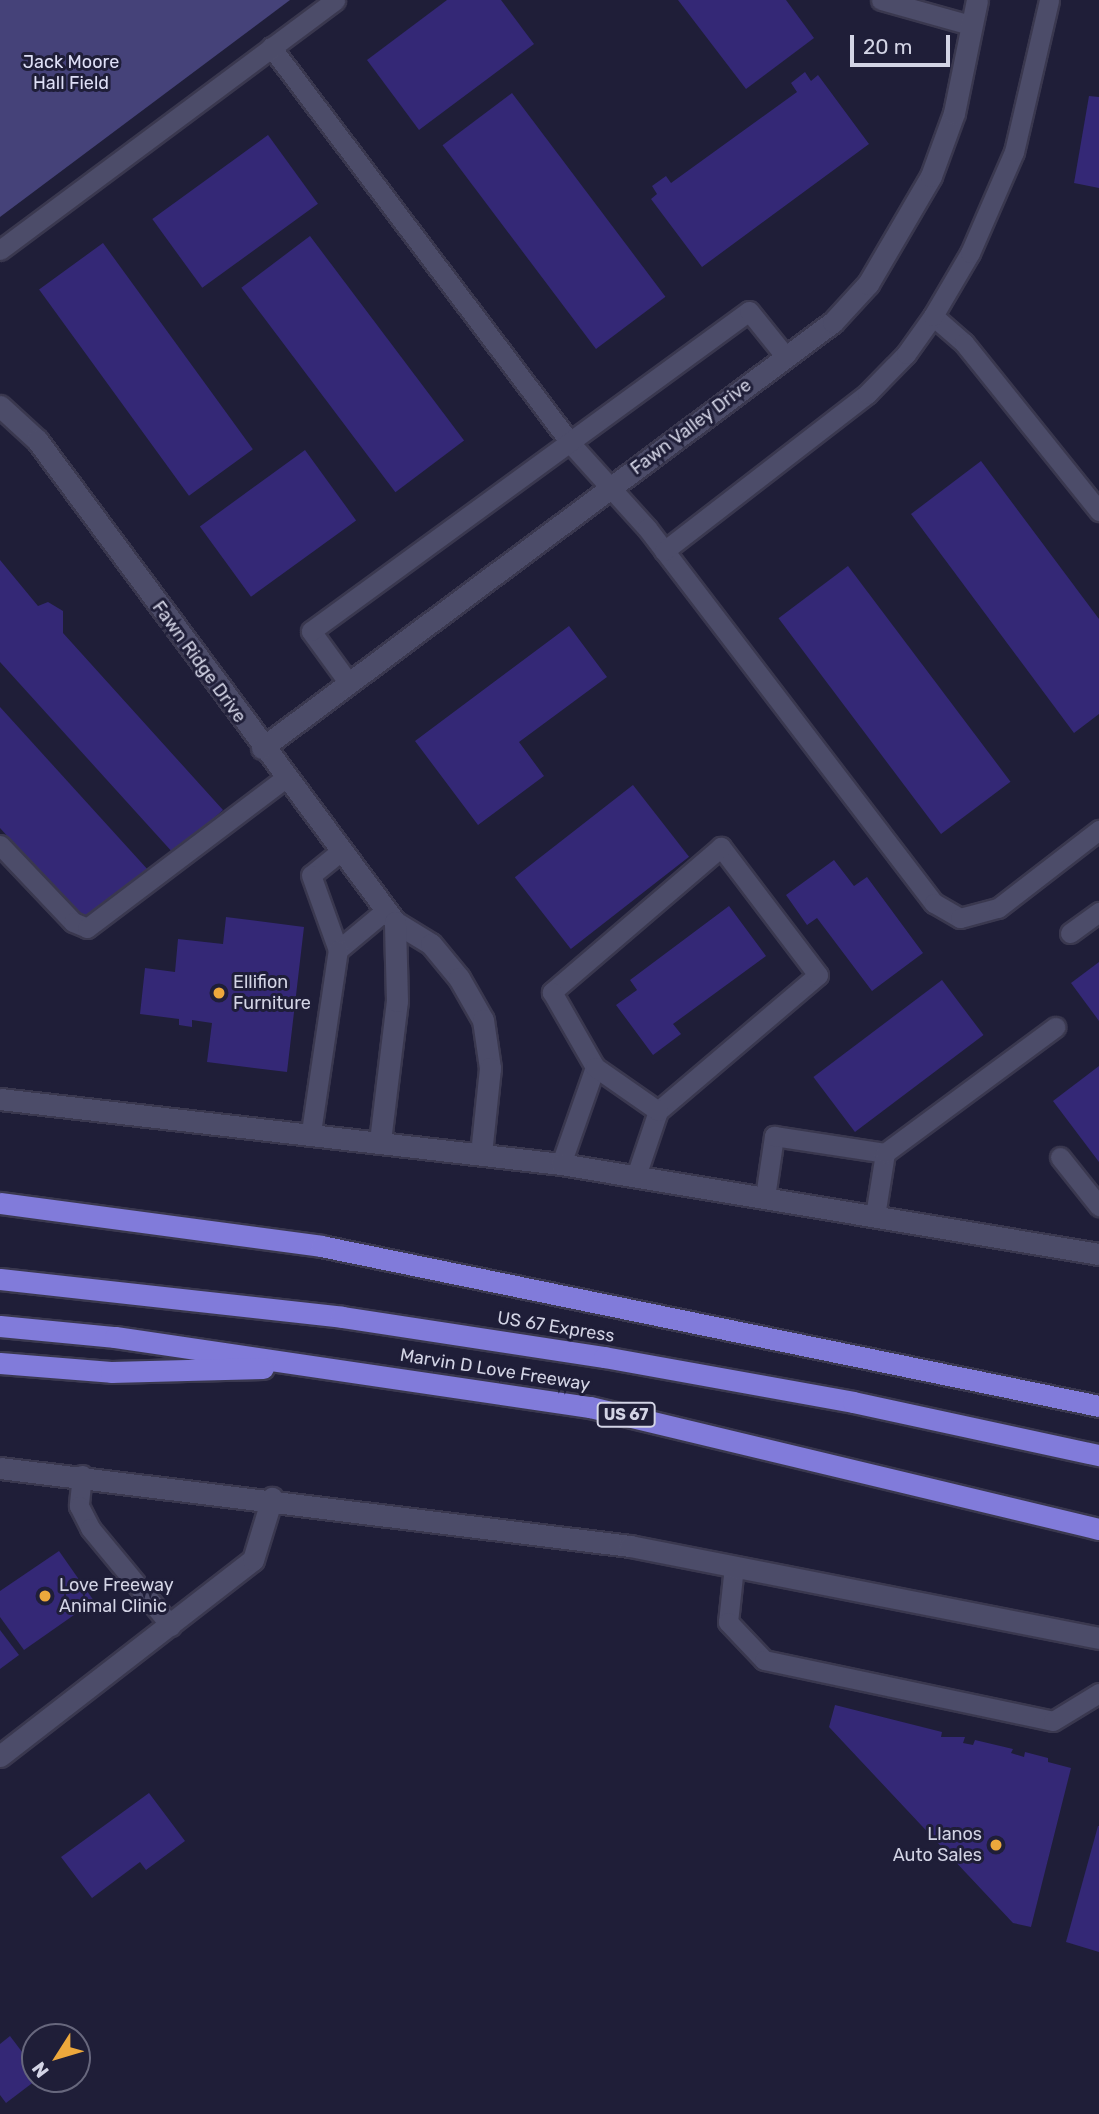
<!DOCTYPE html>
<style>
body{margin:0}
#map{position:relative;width:1099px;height:2114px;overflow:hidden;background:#1f1e38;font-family:Rubik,sans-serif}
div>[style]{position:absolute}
.green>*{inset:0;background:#454279}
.building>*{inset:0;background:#342876;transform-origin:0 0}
.roads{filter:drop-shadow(2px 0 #3a384f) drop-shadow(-2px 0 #3a384f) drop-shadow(0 2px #3a384f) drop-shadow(0 -2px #3a384f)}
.service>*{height:19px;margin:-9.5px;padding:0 9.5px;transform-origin:9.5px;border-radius:9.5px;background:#4c4c69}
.minor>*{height:21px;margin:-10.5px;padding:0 10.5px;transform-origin:10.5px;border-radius:10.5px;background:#4c4c69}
.tertiary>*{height:21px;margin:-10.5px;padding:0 10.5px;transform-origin:10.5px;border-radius:10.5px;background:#4c4c69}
.secondary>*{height:21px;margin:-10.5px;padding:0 10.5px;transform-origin:10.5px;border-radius:10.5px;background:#4c4c69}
.motorway>*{height:21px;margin:-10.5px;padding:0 10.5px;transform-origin:10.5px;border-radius:10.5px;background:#817bda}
.dots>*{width:19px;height:19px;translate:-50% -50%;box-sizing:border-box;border:4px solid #1f1e38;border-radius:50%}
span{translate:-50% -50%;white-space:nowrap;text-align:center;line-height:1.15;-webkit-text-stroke:6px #1f1e38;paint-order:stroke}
.shield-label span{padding:2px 5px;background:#1f1e38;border:2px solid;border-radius:5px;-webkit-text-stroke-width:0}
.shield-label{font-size:16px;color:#d3d4e5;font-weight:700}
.park-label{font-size:18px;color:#dedff6}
.street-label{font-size:18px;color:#d3d4e5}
.poi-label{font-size:18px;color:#d3d4e5}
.left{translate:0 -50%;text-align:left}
.right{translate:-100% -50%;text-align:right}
.north{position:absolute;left:21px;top:2023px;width:70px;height:70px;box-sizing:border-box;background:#1f1e38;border:2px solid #67677d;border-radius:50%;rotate:233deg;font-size:19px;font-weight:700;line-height:28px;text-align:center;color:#d3d4e5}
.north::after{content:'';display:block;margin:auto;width:24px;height:32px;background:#eda83c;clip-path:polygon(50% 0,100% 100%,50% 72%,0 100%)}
.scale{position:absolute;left:850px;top:35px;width:100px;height:32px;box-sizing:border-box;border:4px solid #d3d4e5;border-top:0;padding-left:9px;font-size:21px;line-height:24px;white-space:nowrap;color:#d3d4e5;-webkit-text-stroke:5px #1f1e38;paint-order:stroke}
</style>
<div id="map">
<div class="green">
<div style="clip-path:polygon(0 0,290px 0,0 217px)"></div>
</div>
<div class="building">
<div style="clip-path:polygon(447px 0,501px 0,534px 44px,419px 130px,367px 60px)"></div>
<div style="clip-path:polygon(678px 0,786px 0,814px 38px,746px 89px)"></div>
<div style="clip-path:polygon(805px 72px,811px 81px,818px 75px,869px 144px,702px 267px,651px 199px,657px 194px,652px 186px,666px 176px,671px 183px,797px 92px,791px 83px)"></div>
<div style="left:512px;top:93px;width:255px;height:87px;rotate:53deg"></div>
<div style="clip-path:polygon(1089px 96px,1099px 97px,1099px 188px,1074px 183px)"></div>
<div style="left:268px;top:135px;width:85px;height:143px;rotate:54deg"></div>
<div style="left:310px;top:236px;width:256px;height:86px;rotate:53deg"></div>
<div style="left:103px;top:243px;width:255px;height:79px;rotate:54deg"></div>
<div style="left:305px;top:450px;width:87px;height:130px;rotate:54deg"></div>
<div style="clip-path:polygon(981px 461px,1099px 619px,1099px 714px,1074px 733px,911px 514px)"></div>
<div style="clip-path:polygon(0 560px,38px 606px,48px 602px,63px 611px,63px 633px,223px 810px,174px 854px,0 662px)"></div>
<div style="left:848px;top:566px;width:270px;height:87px;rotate:53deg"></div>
<div style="clip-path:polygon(569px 626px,607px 677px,519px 742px,544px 776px,478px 825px,415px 741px)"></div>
<div style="clip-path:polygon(0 707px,149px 871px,89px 926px,0 828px)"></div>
<div style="left:633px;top:785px;width:91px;height:150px;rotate:52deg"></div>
<div style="clip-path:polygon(834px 860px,854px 886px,867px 877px,923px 953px,872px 991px,817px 918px,807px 925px,786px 895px)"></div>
<div style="clip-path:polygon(729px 906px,766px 956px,673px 1024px,681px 1034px,653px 1055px,616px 1005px,637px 990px,630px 980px)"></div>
<div style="clip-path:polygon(226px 917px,304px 927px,287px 1072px,207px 1062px,212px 1023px,192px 1020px,192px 1027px,179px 1025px,179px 1019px,140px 1014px,145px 968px,175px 972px,178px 939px,223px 944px)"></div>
<div style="clip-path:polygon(1099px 962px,1099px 1021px,1071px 983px)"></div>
<div style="left:942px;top:980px;width:69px;height:161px;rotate:53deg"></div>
<div style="clip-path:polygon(1099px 1066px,1099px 1162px,1053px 1101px)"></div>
<div style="clip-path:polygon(59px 1551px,94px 1601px,24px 1650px,0 1617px,0 1591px)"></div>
<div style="clip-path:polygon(0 1630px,19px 1655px,0 1669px)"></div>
<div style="clip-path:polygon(835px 1705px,942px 1732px,941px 1737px,965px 1737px,963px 1743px,973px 1745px,975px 1740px,1013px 1749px,1011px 1753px,1024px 1757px,1025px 1752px,1048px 1758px,1048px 1762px,1071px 1768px,1031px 1927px,1013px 1923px,829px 1727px)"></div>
<div style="clip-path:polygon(149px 1793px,185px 1841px,146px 1870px,140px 1862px,92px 1898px,61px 1857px)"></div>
<div style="clip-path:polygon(1098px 1826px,1099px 1826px,1099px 1952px,1066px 1942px)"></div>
<div style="clip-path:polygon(10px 2036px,35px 2069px,35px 2081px,6px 2103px,0 2095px,0 2044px)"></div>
</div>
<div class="roads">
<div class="service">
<div style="left:881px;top:0;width:92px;rotate:15.7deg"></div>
<div style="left:271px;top:47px;width:498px;rotate:52.9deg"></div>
<div style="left:571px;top:444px;width:113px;rotate:47.9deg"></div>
<div style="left:647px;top:528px;width:472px;rotate:52.6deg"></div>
<div style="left:934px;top:903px;width:30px;rotate:30deg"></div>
<div style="left:960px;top:918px;width:39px;rotate:-15deg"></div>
<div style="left:998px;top:908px;width:128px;rotate:-37.7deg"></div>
<div style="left:0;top:250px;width:418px;rotate:-36.7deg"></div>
<div style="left:933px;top:316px;width:41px;rotate:41.1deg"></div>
<div style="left:964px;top:343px;width:216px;rotate:51.2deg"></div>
<div style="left:664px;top:551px;width:257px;rotate:-37.7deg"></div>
<div style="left:867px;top:394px;width:56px;rotate:-45.7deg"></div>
<div style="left:906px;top:354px;width:47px;rotate:-54.6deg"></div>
<div style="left:933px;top:316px;width:73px;rotate:-59.6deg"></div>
<div style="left:970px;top:253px;width:110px;rotate:-66.5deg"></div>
<div style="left:1014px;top:152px;width:156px;rotate:-77deg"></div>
<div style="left:348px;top:682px;width:63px;rotate:-126deg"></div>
<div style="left:311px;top:631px;width:542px;rotate:-36.15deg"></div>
<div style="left:749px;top:311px;width:59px;rotate:51.2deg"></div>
<div style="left:0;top:845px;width:106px;rotate:46.5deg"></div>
<div style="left:73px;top:922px;width:15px;rotate:23deg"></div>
<div style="left:87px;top:928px;width:248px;rotate:-37.1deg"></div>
<div style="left:341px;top:851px;width:38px;rotate:141deg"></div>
<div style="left:311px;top:875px;width:80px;rotate:70.2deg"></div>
<div style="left:338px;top:950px;width:62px;rotate:-39.8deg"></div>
<div style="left:1070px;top:933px;width:36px;rotate:-36deg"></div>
<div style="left:311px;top:1132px;width:184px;rotate:-81.6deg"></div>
<div style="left:1060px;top:1157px;width:63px;rotate:51.5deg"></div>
<div style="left:561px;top:1164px;width:103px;rotate:-70.7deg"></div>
<div style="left:636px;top:1176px;width:69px;rotate:-71.3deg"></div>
<div style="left:658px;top:1111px;width:210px;rotate:-40.4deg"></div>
<div style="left:818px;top:975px;width:161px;rotate:-127.2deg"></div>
<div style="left:721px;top:847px;width:223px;rotate:139.4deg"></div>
<div style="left:552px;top:992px;width:86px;rotate:60.2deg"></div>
<div style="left:595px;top:1067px;width:77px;rotate:34.9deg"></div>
<div style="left:765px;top:1197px;width:62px;rotate:-81.6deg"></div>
<div style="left:774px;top:1136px;width:112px;rotate:8.7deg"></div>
<div style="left:875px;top:1216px;width:64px;rotate:-81deg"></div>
<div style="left:885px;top:1153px;width:212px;rotate:-36.5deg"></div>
<div style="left:82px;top:1475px;width:31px;rotate:96deg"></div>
<div style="left:79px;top:1506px;width:25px;rotate:63deg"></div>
<div style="left:90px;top:1528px;width:127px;rotate:50.4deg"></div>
<div style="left:734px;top:1566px;width:56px;rotate:96.1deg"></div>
<div style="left:728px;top:1622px;width:52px;rotate:46.5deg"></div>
<div style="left:764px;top:1660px;width:295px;rotate:11.9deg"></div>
<div style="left:1053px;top:1721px;width:54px;rotate:-31.3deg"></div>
</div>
<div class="minor">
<div style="left:0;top:1756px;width:320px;rotate:-37.8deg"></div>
<div style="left:253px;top:1560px;width:65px;rotate:-73deg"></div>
</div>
<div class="tertiary">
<div style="left:0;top:406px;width:50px;rotate:42.6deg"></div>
<div style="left:37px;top:440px;width:600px;rotate:53.4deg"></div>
<div style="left:395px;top:922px;width:42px;rotate:31.4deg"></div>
<div style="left:431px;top:944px;width:44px;rotate:50.5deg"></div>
<div style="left:459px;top:978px;width:48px;rotate:60.3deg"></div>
<div style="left:483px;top:1020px;width:49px;rotate:81.7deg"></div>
<div style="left:490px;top:1068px;width:86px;rotate:96deg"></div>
<div style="left:262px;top:748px;width:712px;rotate:-36.73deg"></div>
<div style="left:833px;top:322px;width:52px;rotate:-47.4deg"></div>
<div style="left:868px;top:284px;width:125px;rotate:-59.7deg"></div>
<div style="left:931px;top:176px;width:67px;rotate:-69.9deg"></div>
<div style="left:954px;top:113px;width:115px;rotate:-78.5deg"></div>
<div style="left:380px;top:1141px;width:141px;rotate:-83.1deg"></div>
<div style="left:397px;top:1001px;width:79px;rotate:-91.5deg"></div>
</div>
<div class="secondary">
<div style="left:0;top:1099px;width:565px;rotate:6.61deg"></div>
<div style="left:561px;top:1164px;width:545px;rotate:9.5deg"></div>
<div style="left:0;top:1468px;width:635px;rotate:7.06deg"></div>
<div style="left:630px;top:1546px;width:478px;rotate:11.1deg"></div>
</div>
<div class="motorway">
<div style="left:0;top:1203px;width:324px;rotate:7.6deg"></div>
<div style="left:321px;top:1246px;width:794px;rotate:11.62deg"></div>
<div style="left:0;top:1279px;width:344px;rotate:6.3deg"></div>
<div style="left:342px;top:1317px;width:265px;rotate:8.7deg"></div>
<div style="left:604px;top:1357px;width:253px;rotate:10.2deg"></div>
<div style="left:853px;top:1402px;width:252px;rotate:12.2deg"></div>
<div style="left:0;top:1326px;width:116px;rotate:5.5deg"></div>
<div style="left:115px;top:1337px;width:480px;rotate:8.4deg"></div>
<div style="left:590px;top:1407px;width:523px;rotate:13.48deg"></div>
<div style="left:0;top:1363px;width:111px;rotate:4.6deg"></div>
<div style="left:111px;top:1372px;width:152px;rotate:-1.5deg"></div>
</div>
</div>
<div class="dots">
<div style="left:219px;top:993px;background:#eda83c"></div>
<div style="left:45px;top:1596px;background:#eda83c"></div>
<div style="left:996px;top:1845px;background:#eda83c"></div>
</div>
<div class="shield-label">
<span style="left:626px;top:1415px">US 67</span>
</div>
<div class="park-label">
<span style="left:71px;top:73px">Jack Moore<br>Hall Field</span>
</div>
<div class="street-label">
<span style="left:691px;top:427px;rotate:-37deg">Fawn Valley Drive</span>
<span style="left:199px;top:662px;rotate:54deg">Fawn Ridge Drive</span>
<span style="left:556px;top:1327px;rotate:9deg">US 67 Express</span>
<span style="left:495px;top:1370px;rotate:9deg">Marvin D Love Freeway</span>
</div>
<div class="poi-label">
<span class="left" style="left:233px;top:993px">Ellifion<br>Furniture</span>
<span class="left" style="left:59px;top:1596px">Love Freeway<br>Animal Clinic</span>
<span class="right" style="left:982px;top:1845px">Llanos<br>Auto Sales</span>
</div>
<div class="north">N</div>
<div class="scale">20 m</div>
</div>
